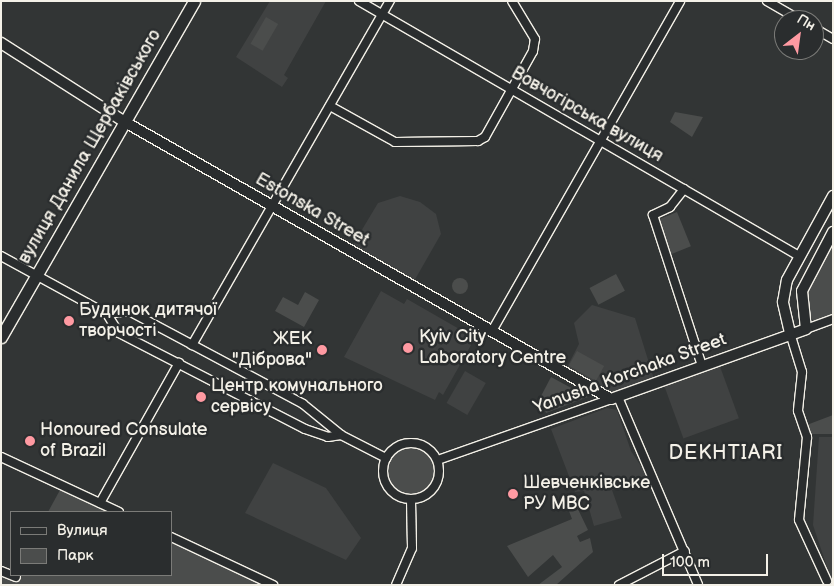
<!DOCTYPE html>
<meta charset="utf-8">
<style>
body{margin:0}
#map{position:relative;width:834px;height:586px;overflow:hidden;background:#323535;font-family:"Balsamiq Sans",sans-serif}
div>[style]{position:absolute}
.built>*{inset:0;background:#404242;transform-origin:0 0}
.green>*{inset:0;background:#4b4d4c;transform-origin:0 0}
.round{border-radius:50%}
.roads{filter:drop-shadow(1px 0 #f4f1e8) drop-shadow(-1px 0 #f4f1e8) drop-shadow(0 1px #f4f1e8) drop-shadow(0 -1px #f4f1e8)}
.minor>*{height:8px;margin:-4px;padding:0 4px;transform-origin:4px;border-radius:4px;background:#2a2d2e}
.minor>.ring{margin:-4px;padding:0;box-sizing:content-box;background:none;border:8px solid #2a2d2e;border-radius:50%}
.tertiary>*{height:10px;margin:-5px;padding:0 5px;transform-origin:5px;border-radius:5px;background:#2a2d2e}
.secondary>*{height:11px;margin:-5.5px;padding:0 5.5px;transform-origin:5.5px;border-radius:5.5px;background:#2a2d2e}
.dots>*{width:14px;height:14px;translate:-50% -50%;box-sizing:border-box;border:2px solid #2a2d2e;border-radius:50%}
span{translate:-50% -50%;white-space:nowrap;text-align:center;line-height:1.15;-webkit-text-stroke:5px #2a2d2e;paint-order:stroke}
.street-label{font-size:18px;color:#f4f1e8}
.poi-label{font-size:18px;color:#f4f1e8}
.left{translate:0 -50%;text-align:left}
.right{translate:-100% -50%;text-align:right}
.quarter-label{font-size:20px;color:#f4f1e8;letter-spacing:1px}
.frame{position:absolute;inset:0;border:2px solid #f4f1e8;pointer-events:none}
.legend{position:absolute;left:10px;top:511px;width:162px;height:65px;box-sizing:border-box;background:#2a2d2e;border:1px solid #7b7b78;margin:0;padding:6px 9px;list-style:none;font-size:15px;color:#f4f1e8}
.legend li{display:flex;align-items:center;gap:10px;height:25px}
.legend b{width:25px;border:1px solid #7b7b78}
.north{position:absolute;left:774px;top:10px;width:50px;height:50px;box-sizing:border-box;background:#2a2d2e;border:1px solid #7b7b78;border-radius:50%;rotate:30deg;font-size:14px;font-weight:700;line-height:20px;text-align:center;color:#f4f1e8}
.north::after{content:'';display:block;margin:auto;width:18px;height:22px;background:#ff9aa2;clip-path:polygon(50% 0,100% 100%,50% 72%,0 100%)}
.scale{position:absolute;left:662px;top:554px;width:106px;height:22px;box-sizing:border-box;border:2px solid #f4f1e8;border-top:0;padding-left:6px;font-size:15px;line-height:18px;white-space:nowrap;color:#f4f1e8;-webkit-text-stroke:4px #2a2d2e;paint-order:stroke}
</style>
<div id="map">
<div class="built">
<div style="clip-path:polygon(270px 1px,326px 1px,284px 75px,288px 78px,282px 87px,236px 57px)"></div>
<div style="clip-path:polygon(400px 196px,420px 202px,436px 214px,441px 234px,413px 283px,351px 248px,378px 203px)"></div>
<div style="clip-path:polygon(381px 291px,404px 304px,407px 299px,475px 338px,443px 395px,439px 392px,435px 400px,344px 357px)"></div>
<div style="clip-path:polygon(592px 305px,635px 318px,654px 379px,610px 395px,565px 371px,579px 344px,574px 323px)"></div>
<div style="left:718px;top:361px;width:61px;height:59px;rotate:70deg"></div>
<div style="left:465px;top:371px;width:24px;height:37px;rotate:30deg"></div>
<div style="clip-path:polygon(607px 408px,617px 410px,631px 451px,647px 475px,612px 490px,622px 518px,594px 526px,584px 491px,575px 492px,551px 429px)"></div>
<div style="clip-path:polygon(819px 437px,833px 437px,832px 582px,813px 525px)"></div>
<div style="clip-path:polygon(273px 463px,326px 488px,361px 538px,346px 560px,245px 513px)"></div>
</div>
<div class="green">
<div style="left:266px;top:17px;width:14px;height:31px;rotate:30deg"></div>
<div style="clip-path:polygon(675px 112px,703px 117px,692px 137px,670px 122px)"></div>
<div style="left:677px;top:212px;width:37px;height:22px;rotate:68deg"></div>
<div style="clip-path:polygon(833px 243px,833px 315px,816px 322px,807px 316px,805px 294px)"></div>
<div style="left:616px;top:274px;width:19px;height:30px;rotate:62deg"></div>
<div class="round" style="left:452px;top:278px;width:16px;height:16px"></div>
<div style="clip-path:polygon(305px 292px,319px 300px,304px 327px,275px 311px,283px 297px,298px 305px)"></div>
<div style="left:577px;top:351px;width:31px;height:17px;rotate:29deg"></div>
<div style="clip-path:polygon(551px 377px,588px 397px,546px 413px,540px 398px)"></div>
<div style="clip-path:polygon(833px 415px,833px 434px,806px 434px,804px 426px)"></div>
<div class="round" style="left:388px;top:446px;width:48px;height:48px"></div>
<div style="clip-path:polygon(60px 490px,107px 512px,48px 512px)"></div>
<div style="clip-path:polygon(575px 503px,588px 530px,577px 536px,580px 542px,590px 538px,593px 552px,556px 585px,538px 585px,562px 567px,553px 555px,528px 577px,507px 546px,572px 519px,567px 506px)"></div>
<div style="clip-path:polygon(171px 542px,264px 585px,1px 585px,1px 573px,171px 575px)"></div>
</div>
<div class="roads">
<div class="minor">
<div style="left:359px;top:1px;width:509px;rotate:30.09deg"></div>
<div style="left:767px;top:1px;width:38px;rotate:30deg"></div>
<div style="left:814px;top:28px;width:22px;rotate:30deg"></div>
<div style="left:330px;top:106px;width:74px;rotate:29deg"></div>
<div style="left:395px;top:142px;width:83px;rotate:-0.7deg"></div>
<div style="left:478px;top:141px;width:8px;rotate:-30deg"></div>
<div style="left:485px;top:137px;width:98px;rotate:-60.8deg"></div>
<div style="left:533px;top:51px;width:12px;rotate:-81deg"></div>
<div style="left:535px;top:39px;width:44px;rotate:-121.2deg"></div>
<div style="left:684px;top:189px;width:23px;rotate:128deg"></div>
<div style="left:670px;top:207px;width:19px;rotate:155deg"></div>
<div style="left:653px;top:215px;width:159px;rotate:72deg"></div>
<div style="left:1px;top:256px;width:121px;rotate:28.7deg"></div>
<div style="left:107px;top:314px;width:22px;rotate:58deg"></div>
<div style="left:119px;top:333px;width:209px;rotate:27.3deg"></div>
<div style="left:305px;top:429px;width:24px;rotate:19deg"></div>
<div style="left:328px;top:437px;width:13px;rotate:-9deg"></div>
<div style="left:107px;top:314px;width:22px;rotate:-8deg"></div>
<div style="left:129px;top:311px;width:197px;rotate:28.1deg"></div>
<div style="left:303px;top:404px;width:49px;rotate:39.2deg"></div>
<div style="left:341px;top:435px;width:51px;rotate:27.1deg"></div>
<div style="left:806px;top:329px;width:29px;rotate:-20deg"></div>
<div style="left:492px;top:331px;width:380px;rotate:-60.3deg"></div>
<div style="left:790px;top:333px;width:41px;rotate:72.9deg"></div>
<div style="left:802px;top:372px;width:39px;rotate:96deg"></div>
<div style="left:798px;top:411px;width:28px;rotate:71deg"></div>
<div style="left:807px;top:437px;width:83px;rotate:95.5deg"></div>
<div style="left:799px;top:520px;width:67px;rotate:65.3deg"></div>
<div style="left:192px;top:345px;width:397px;rotate:-60.1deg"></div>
<div style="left:618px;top:397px;width:204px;rotate:66.9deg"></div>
<div class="ring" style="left:383px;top:443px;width:48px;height:48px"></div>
<div style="left:1px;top:457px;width:130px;rotate:25deg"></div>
<div style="left:438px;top:460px;width:183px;rotate:-19.4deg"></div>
<div style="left:100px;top:503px;width:161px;rotate:-60.6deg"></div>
<div style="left:171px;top:537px;width:113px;rotate:25.2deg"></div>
<div style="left:1px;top:571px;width:16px;rotate:22deg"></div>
<div style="left:396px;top:585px;width:40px;rotate:-66.6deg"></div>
<div style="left:412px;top:548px;width:49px;rotate:-91.2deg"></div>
<div style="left:619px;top:585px;width:74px;rotate:-27.3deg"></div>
</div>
<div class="tertiary">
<div style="left:1px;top:43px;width:147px;rotate:32.5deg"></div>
<div style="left:125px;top:122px;width:559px;rotate:29.68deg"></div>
<div style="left:611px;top:399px;width:207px;rotate:-19.7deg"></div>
<div style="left:806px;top:329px;width:38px;rotate:-96deg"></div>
<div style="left:802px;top:291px;width:67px;rotate:-62.3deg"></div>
<div style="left:790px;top:333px;width:32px;rotate:-103deg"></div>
<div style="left:783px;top:302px;width:22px;rotate:-80deg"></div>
<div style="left:787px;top:280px;width:96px;rotate:-61.3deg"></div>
</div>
<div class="secondary">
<div style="left:1px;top:337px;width:387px;rotate:-60.1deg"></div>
</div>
</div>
<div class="dots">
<div style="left:69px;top:321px;background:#ff9aa2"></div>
<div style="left:408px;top:348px;background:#ff9aa2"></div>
<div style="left:322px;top:350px;background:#ff9aa2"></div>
<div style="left:201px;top:397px;background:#ff9aa2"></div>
<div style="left:30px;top:441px;background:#ff9aa2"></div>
<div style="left:513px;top:494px;background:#ff9aa2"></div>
</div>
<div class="street-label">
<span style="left:587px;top:115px;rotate:30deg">Вовчогірська вулиця</span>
<span style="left:90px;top:147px;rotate:-60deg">вулиця Данила Щербаківського</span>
<span style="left:312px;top:210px;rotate:30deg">Estonska Street</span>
<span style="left:630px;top:374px;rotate:-20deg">Yanusha Korchaka Street</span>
</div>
<div class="poi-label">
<span class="left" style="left:79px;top:321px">Будинок дитячої<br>творчості</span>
<span class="left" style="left:419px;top:348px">Kyiv City<br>Laboratory Centre</span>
<span class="right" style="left:312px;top:350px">ЖЕК<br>"Діброва"</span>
<span class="left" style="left:211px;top:397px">Центр комунального<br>сервісу</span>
<span class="left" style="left:40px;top:441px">Honoured Consulate<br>of Brazil</span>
<span class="left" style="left:523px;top:494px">Шевченківське<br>РУ МВС</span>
</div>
<div class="quarter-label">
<span style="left:726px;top:453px">DEKHTIARI</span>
</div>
<div class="frame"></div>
<ul class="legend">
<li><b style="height:6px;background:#2a2d2e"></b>Вулиця</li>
<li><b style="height:14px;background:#4b4d4c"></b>Парк</li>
</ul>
<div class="north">Пн</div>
<div class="scale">100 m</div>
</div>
